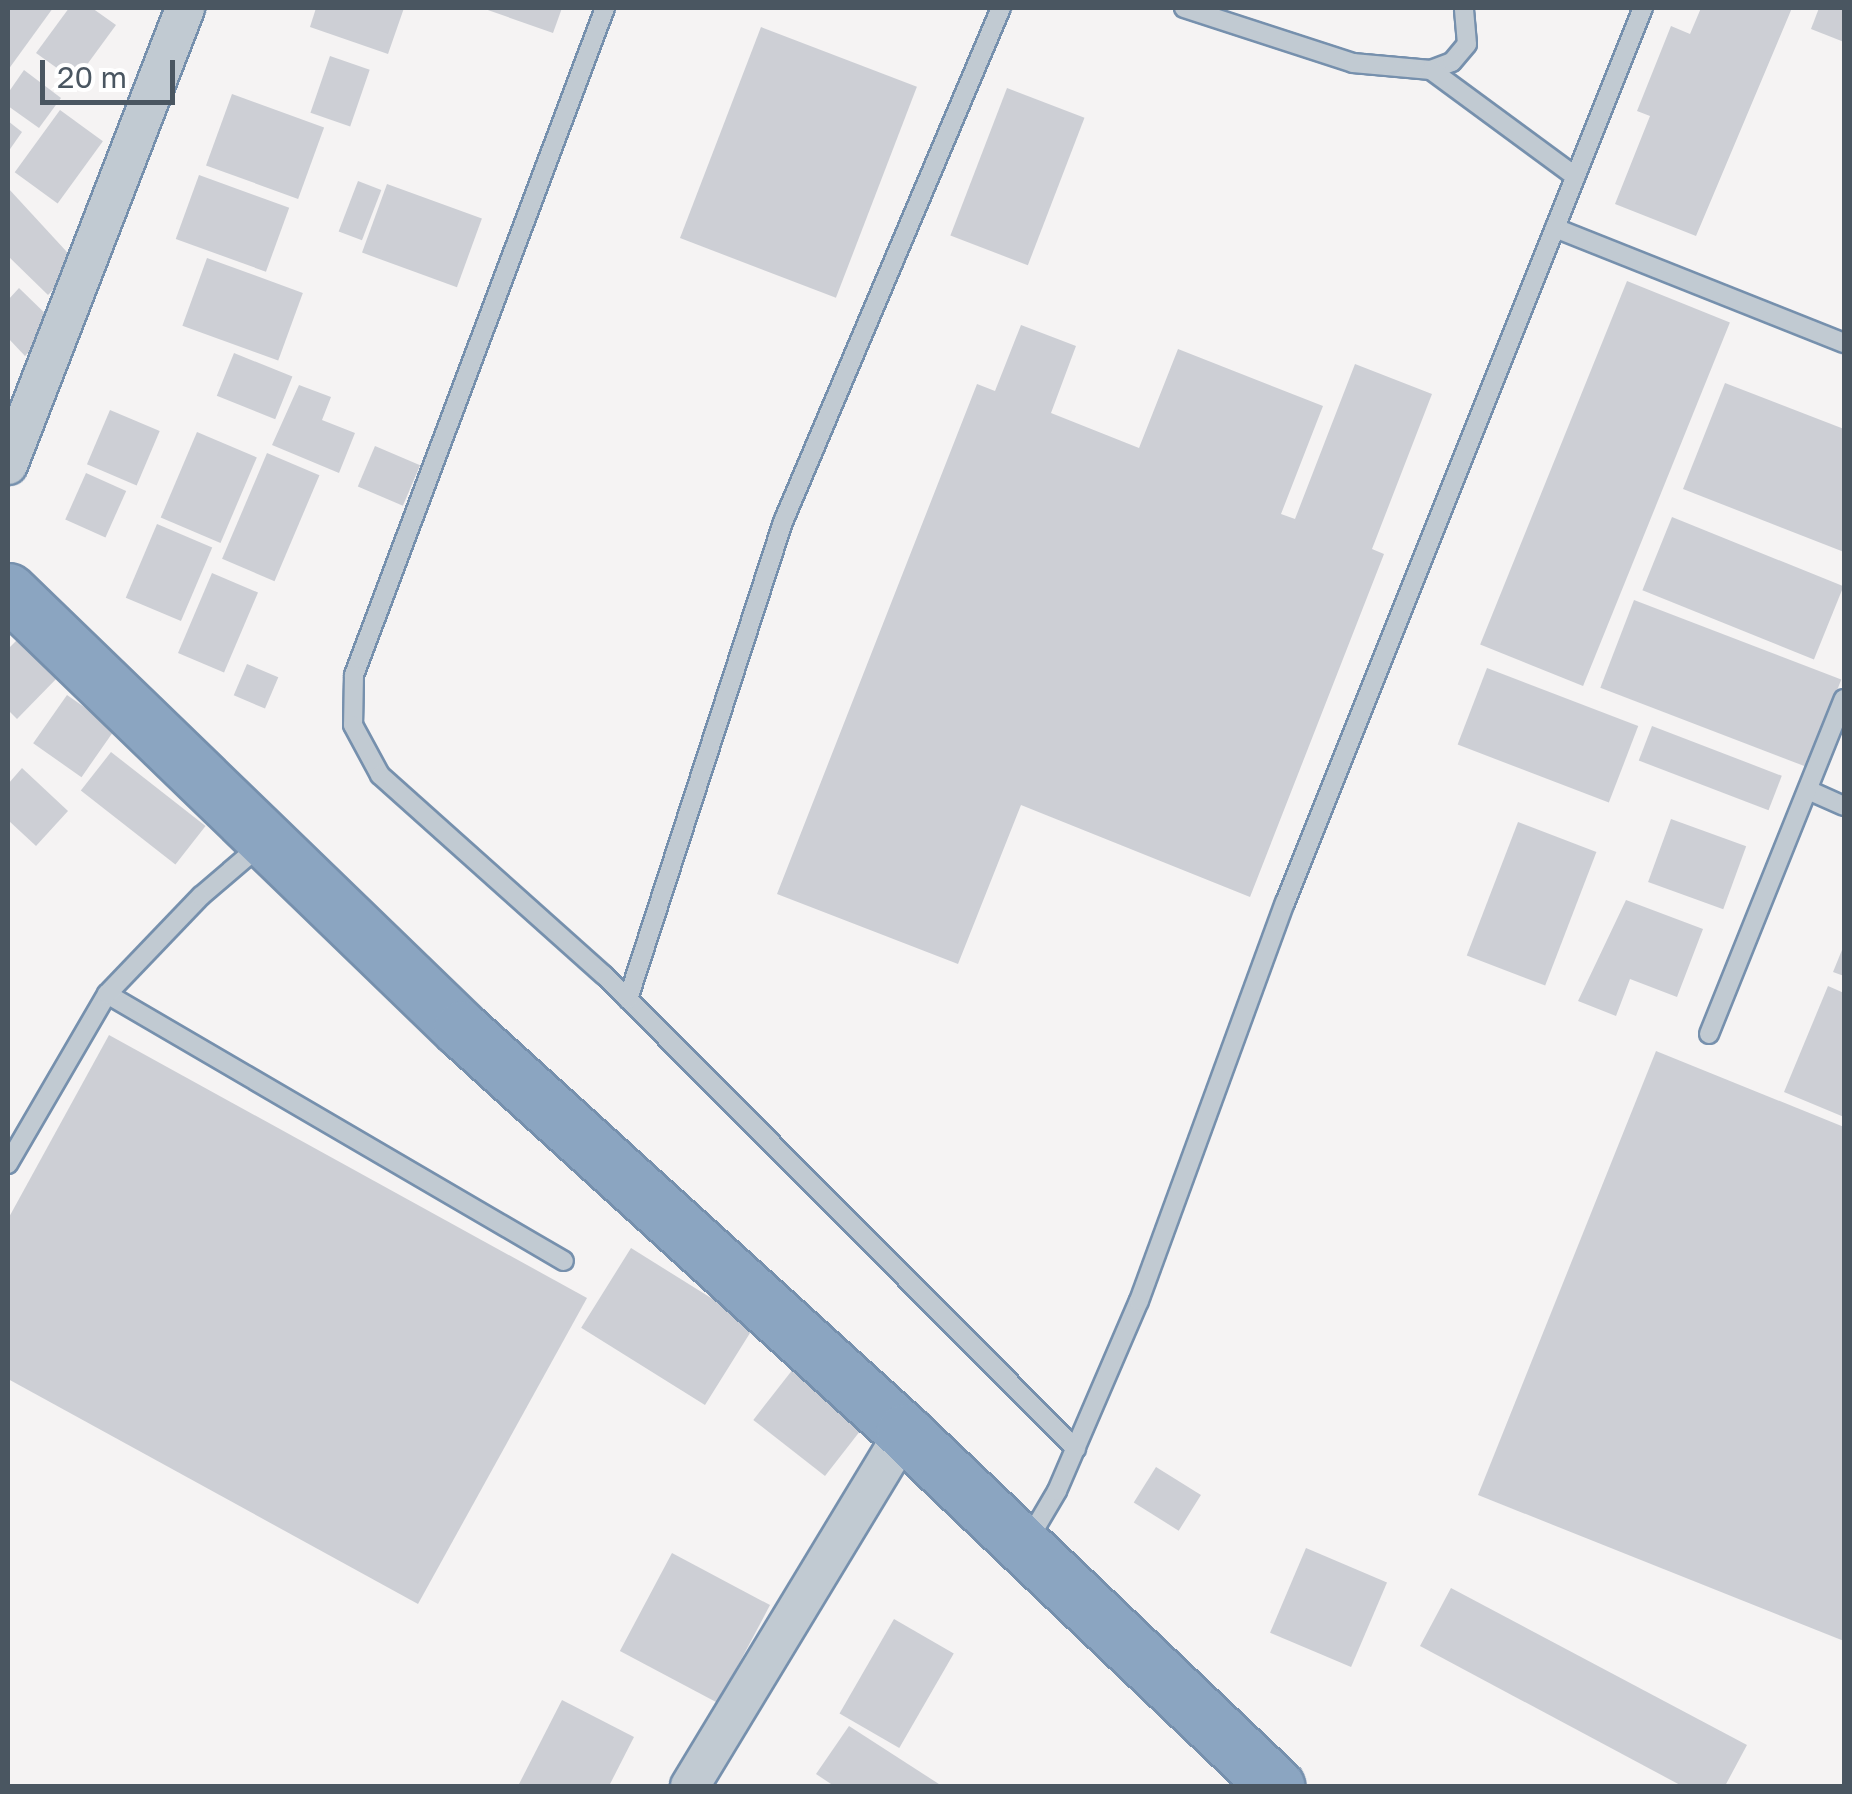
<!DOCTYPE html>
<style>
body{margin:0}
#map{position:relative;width:1852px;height:1794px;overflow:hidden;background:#f5f3f3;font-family:"Golos Text",sans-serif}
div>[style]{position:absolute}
.building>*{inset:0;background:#cdcfd5;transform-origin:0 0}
.roads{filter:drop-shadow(2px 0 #7690ad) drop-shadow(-2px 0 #7690ad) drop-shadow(0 2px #7690ad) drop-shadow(0 -2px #7690ad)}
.lane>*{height:18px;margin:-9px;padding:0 9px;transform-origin:9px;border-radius:9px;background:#c1cad2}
.street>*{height:38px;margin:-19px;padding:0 19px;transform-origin:19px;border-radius:19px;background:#c1cad2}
.highway>*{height:55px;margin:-27.5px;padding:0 27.5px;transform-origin:27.5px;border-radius:27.5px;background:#8ba5c1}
span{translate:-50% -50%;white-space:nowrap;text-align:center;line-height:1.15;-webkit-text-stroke:8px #fff;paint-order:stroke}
.frame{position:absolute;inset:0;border:10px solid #4a5661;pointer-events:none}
.scale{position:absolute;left:40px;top:60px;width:135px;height:45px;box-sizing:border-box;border:5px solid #4a5661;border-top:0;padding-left:12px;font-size:30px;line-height:35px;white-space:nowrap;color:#4a5661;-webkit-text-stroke:8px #fff;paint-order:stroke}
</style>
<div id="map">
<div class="building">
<div style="clip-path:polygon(8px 8px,53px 8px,8px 70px)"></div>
<div style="clip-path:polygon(69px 8px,92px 8px,116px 25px,75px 81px,36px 53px)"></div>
<div style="clip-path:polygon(316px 8px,404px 8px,388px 54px,310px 27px)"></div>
<div style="clip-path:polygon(482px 8px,562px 8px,553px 33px)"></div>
<div style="clip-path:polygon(1701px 8px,1792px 8px,1696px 236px,1615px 204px,1650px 116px,1637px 111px,1671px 26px,1690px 34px)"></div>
<div style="clip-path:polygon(1819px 8px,1844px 8px,1844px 42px,1811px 29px)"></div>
<div style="left:761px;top:27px;width:167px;height:226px;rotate:21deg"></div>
<div style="left:330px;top:56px;width:42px;height:60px;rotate:19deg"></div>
<div style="clip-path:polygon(24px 70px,61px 98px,39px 128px,8px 106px,8px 93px)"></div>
<div style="left:1007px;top:88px;width:83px;height:158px;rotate:21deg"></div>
<div style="left:232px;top:94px;width:98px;height:76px;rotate:20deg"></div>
<div style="left:60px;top:110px;width:53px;height:77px;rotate:36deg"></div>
<div style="clip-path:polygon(8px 121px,22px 132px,8px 152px)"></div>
<div style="left:199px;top:175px;width:96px;height:68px;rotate:20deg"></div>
<div style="left:358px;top:181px;width:25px;height:54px;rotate:21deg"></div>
<div style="left:387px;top:184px;width:101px;height:73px;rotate:20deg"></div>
<div style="clip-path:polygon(8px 188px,78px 264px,48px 295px,8px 256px)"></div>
<div style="left:207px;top:258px;width:102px;height:72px;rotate:20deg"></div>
<div style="left:1627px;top:281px;width:111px;height:392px;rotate:22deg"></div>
<div style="clip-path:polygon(19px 288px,56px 324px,25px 356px,8px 338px,8px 300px)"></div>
<div style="clip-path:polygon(1021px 325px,1076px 346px,1051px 413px,1139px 448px,1178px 349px,1323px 406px,1281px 514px,1295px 519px,1355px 364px,1432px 394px,1372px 549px,1384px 554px,1250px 897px,1021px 805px,958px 964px,777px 894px,977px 384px,995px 391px)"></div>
<div style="left:234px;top:353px;width:63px;height:46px;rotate:22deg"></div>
<div style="clip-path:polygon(1725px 383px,1844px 429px,1844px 552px,1683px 489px)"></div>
<div style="clip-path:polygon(299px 385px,331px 397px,322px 420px,355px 433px,339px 473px,272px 445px)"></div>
<div style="left:110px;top:410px;width:54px;height:59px;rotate:23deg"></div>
<div style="left:197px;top:432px;width:65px;height:93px;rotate:23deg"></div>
<div style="left:375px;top:446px;width:49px;height:44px;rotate:23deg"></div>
<div style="left:267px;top:453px;width:57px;height:115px;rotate:23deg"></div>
<div style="left:86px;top:473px;width:44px;height:51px;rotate:24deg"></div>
<div style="left:1672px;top:517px;width:185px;height:79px;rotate:22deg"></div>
<div style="left:157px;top:524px;width:60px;height:80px;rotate:23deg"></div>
<div style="left:212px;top:573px;width:50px;height:87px;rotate:23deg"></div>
<div style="left:1634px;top:600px;width:222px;height:94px;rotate:21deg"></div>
<div style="clip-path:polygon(19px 638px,59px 676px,17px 719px,8px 710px,8px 649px)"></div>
<div style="left:247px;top:664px;width:34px;height:34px;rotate:23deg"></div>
<div style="left:1487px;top:668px;width:162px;height:82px;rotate:21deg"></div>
<div style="left:67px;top:695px;width:59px;height:59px;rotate:35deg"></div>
<div style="left:1652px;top:726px;width:139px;height:37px;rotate:21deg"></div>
<div style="left:111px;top:752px;width:120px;height:49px;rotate:38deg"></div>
<div style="clip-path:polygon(22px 768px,68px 811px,36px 846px,8px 820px,8px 784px)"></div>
<div style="left:1671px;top:819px;width:80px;height:67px;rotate:20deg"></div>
<div style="left:1518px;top:822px;width:84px;height:143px;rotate:21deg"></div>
<div style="clip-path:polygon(1626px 900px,1703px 929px,1677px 997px,1630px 979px,1616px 1016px,1578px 1001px)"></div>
<div style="clip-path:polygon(1844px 945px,1844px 976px,1833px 972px)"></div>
<div style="clip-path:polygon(1828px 986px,1844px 993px,1844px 1117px,1784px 1092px)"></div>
<div style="clip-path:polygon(109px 1035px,587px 1298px,418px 1604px,8px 1379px,8px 1219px)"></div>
<div style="clip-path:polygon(1656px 1051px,1844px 1127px,1844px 1641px,1478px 1495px)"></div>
<div style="left:631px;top:1248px;width:146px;height:94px;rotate:32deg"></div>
<div style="left:797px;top:1364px;width:91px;height:71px;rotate:38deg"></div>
<div style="left:1156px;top:1467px;width:53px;height:42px;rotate:32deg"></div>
<div style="left:1306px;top:1548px;width:88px;height:92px;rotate:23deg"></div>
<div style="left:672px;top:1553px;width:111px;height:111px;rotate:28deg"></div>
<div style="clip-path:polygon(1451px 1588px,1747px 1745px,1725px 1786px,1682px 1786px,1420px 1646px)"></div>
<div style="left:894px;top:1619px;width:69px;height:109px;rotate:30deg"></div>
<div style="clip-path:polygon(562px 1700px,634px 1737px,609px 1786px,518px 1786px)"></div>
<div style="clip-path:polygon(849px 1726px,942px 1786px,834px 1786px,816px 1774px)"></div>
</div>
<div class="roads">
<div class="lane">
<div style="left:605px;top:8px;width:713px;rotate:110.62deg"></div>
<div style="left:354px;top:675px;width:50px;rotate:91.1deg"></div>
<div style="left:353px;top:725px;width:57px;rotate:61.6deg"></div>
<div style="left:380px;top:775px;width:300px;rotate:41.8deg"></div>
<div style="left:604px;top:975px;width:669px;rotate:45.12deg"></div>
<div style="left:1184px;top:8px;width:178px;rotate:18deg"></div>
<div style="left:1353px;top:63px;width:78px;rotate:5.1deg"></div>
<div style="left:1431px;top:70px;width:22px;rotate:-21deg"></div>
<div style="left:1452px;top:62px;width:23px;rotate:-50deg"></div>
<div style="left:1467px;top:44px;width:36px;rotate:-95deg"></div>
<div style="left:1431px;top:70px;width:179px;rotate:36.4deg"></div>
<div style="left:1555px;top:228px;width:311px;rotate:21.7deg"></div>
<div style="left:1808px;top:790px;width:39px;rotate:24deg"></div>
<div style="left:107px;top:994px;width:529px;rotate:30.3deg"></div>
<div style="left:628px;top:999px;width:502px;rotate:-72deg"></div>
<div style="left:783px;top:522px;width:558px;rotate:-67.02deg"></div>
<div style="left:1709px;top:1034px;width:361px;rotate:-68.1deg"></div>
<div style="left:8px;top:1164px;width:197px;rotate:-59.8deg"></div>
<div style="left:107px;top:994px;width:136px;rotate:-46.2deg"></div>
<div style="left:201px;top:896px;width:82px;rotate:-40.5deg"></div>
<div style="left:1027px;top:1542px;width:59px;rotate:-59.5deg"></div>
<div style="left:1057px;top:1491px;width:207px;rotate:-66.7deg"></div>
<div style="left:1139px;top:1301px;width:424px;rotate:-69.9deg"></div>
<div style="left:1285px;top:903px;width:964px;rotate:-68.2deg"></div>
</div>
<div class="street">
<div style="left:8px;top:465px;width:490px;rotate:-68.8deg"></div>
<div style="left:690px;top:1786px;width:414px;rotate:-58.8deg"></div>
</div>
<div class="highway">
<div style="left:8px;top:591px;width:630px;rotate:44.04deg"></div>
<div style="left:461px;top:1029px;width:599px;rotate:42.29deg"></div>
<div style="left:904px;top:1432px;width:514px;rotate:43.58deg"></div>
</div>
</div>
<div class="frame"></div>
<div class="scale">20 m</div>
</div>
